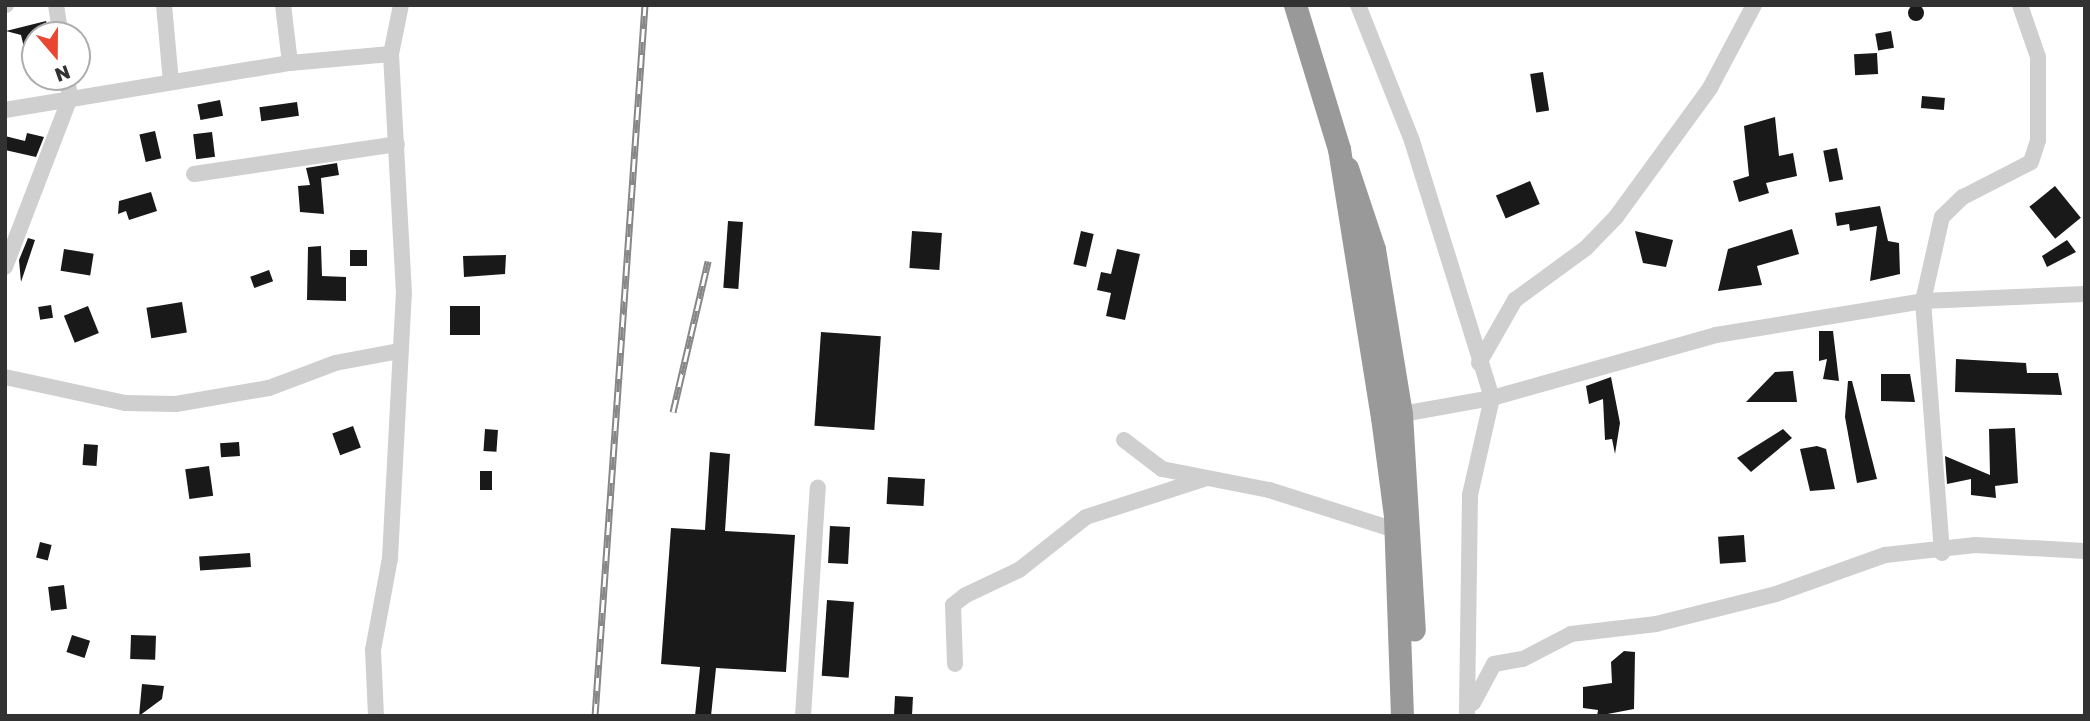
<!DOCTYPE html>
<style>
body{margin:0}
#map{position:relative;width:2090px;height:721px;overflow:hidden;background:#fff;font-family:"Golos Text",sans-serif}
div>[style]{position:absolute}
.building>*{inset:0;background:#191919;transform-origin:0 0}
.round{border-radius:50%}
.minor>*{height:16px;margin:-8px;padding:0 8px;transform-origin:8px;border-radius:8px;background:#cfcfcf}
.highway>*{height:23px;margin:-11.5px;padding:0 11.5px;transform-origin:11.5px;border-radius:11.5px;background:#999}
.rail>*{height:7px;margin-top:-3.5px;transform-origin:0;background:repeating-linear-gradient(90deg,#fff 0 13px,#878787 0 26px);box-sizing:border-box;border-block:2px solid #878787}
span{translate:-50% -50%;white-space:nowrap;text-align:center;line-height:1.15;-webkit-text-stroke:7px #fff;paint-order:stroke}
.frame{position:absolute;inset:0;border:7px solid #323232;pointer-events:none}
.north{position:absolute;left:21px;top:21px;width:70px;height:70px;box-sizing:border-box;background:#fff;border:2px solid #adadad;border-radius:50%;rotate:160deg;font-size:19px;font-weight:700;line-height:28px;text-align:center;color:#323232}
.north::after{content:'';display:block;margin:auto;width:24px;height:32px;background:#ea4732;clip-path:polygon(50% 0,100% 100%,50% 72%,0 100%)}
</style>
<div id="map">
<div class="building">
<div class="round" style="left:1908px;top:5px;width:16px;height:16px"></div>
<div style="clip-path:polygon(46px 21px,50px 35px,35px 35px,30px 72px,21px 35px,6px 31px)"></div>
<div style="left:1891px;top:31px;width:17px;height:16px;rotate:80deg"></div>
<div style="left:1877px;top:53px;width:21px;height:23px;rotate:87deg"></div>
<div style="left:1543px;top:72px;width:39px;height:13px;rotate:81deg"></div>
<div style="left:1922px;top:96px;width:23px;height:12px;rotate:5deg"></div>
<div style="left:220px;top:100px;width:16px;height:23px;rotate:79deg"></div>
<div style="left:297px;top:102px;width:14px;height:38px;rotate:82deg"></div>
<div style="clip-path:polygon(1775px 117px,1779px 156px,1793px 153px,1797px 176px,1766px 183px,1769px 193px,1739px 202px,1733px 181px,1749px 176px,1744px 126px)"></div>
<div style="left:155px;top:131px;width:28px;height:16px;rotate:77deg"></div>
<div style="left:212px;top:132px;width:25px;height:19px;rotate:83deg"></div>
<div style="clip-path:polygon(27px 133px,44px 137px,36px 157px,5px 150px,5px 136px,25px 141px)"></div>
<div style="left:1837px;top:148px;width:32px;height:14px;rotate:79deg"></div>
<div style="clip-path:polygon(337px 163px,339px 175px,321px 178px,324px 214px,300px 212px,298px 186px,310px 185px,306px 168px)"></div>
<div style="left:1530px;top:181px;width:25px;height:37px;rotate:67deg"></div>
<div style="left:2055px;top:186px;width:41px;height:33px;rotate:51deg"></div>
<div style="clip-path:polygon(151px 192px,157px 211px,129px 220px,126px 211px,118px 214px,119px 201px)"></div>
<div style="clip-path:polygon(1880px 206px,1888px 241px,1899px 243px,1900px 274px,1870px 281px,1877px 226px,1850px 231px,1849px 224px,1837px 226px,1835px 213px)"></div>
<div style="left:728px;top:221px;width:15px;height:67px;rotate:4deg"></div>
<div style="clip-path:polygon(1792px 229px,1799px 254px,1757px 266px,1762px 285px,1718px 291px,1728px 249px)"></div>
<div style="left:912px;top:231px;width:30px;height:37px;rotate:4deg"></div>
<div style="left:1081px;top:231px;width:13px;height:34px;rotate:13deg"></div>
<div style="clip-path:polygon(1635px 231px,1673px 240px,1666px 267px,1643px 263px)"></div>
<div style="clip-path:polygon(28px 238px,35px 240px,21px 282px,19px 260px)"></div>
<div style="clip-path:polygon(2067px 240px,2076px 252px,2047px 267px,2042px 256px)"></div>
<div style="clip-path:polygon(321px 246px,322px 276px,346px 277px,346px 301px,307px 300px,308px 247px)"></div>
<div style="left:64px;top:249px;width:30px;height:22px;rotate:9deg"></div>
<div style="clip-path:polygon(1117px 249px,1140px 254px,1125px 320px,1106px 316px,1111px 293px,1097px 290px,1101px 272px,1111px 274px)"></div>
<div style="left:350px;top:250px;width:17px;height:16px"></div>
<div style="clip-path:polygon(506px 255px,505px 274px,464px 277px,463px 256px)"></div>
<div style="left:269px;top:270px;width:12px;height:20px;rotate:70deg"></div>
<div style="left:182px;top:302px;width:31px;height:36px;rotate:81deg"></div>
<div style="left:51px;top:305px;width:13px;height:13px;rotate:81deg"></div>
<div style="left:88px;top:306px;width:29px;height:26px;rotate:68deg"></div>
<div style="left:450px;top:306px;width:30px;height:29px"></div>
<div style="clip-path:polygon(1819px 331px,1833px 331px,1839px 381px,1823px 379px,1827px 359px,1819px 361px)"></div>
<div style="left:821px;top:332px;width:60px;height:94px;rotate:4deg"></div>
<div style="clip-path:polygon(1956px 359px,2026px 363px,2027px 373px,2058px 373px,2062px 395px,1955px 392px)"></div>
<div style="clip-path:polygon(1793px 371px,1797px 402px,1746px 402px,1775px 372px)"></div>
<div style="clip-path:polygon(1881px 374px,1910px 374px,1915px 402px,1881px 401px)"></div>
<div style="clip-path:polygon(1611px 377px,1620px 423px,1615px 454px,1612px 439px,1605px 440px,1603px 399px,1589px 404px,1586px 386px)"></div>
<div style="clip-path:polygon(1848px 381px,1852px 381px,1877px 479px,1857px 483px,1845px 417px)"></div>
<div style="left:353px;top:426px;width:23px;height:22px;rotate:70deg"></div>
<div style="clip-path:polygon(2015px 428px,2018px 483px,1995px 486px,1996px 498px,1971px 495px,1971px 479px,1947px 484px,1945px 456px,1990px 475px,1989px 429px)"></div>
<div style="left:485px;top:429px;width:13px;height:22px;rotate:4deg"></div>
<div style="clip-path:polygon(1783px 429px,1792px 438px,1751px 472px,1737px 458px)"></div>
<div style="left:239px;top:442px;width:14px;height:19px;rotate:86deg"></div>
<div style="left:84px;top:444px;width:14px;height:21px;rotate:4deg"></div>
<div style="clip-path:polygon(1817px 446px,1826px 449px,1835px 489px,1810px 491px,1800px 449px)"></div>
<div style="clip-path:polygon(710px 452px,730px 454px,725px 531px,795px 535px,786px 672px,716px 668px,711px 716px,695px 716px,700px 667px,661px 664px,671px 528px,705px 530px)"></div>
<div style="left:209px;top:466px;width:30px;height:24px;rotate:82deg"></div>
<div style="left:480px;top:471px;width:12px;height:19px"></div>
<div style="left:888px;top:477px;width:37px;height:27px;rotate:3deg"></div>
<div style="left:830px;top:526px;width:20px;height:37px;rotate:3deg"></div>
<div style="left:1744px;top:535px;width:27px;height:26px;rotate:86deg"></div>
<div style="left:40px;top:542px;width:12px;height:16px;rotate:14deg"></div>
<div style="left:250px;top:553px;width:14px;height:51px;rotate:86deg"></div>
<div style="left:64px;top:585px;width:24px;height:16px;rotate:83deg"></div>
<div style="left:827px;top:600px;width:27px;height:76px;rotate:4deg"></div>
<div style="left:72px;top:635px;width:19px;height:18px;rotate:18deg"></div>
<div style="left:131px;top:635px;width:25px;height:24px;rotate:2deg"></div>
<div style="clip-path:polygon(1624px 651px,1635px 652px,1634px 709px,1597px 716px,1598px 710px,1583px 708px,1583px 687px,1612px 683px,1611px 662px)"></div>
<div style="clip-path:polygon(142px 684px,164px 686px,162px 699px,139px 716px)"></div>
<div style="left:895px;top:696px;width:18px;height:20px;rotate:3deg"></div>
</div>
<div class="minor">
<div style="left:5px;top:5px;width:1px"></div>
<div style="left:56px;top:5px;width:30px;rotate:81deg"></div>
<div style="left:164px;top:5px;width:77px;rotate:84.8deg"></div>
<div style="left:283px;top:5px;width:58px;rotate:83.1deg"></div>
<div style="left:1358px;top:5px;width:146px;rotate:68.3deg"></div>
<div style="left:1412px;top:141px;width:269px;rotate:72.7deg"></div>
<div style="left:1492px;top:398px;width:99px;rotate:102.8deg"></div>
<div style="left:1470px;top:495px;width:221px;rotate:90.8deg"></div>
<div style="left:5px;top:110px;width:289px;rotate:-9.4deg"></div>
<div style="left:290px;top:63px;width:101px;rotate:-5.1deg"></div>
<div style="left:194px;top:174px;width:205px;rotate:-8.4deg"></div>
<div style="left:5px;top:267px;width:181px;rotate:-69deg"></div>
<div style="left:70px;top:98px;width:21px;rotate:-98deg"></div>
<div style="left:1479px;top:363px;width:73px;rotate:-60.3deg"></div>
<div style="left:1515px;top:300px;width:88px;rotate:-36.2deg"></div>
<div style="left:1586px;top:248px;width:43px;rotate:-45.9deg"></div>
<div style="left:1616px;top:217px;width:160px;rotate:-53.9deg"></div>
<div style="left:1710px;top:88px;width:94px;rotate:-62.1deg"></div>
<div style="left:5px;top:377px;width:123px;rotate:12.2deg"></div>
<div style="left:125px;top:403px;width:51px;rotate:1.1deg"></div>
<div style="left:176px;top:404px;width:94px;rotate:-9.8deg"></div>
<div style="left:269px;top:388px;width:71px;rotate:-20.7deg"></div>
<div style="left:335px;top:363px;width:66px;rotate:-10.5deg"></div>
<div style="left:1391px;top:416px;width:103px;rotate:-10.1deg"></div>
<div style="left:1492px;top:398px;width:233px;rotate:-15.7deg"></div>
<div style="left:1716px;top:335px;width:210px;rotate:-9.3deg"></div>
<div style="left:1923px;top:301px;width:86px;rotate:-77.3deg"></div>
<div style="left:1942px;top:217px;width:29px;rotate:-44deg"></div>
<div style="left:1963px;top:197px;width:76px;rotate:-27.2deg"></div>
<div style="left:2031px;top:162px;width:23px;rotate:-72deg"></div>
<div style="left:2038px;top:140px;width:83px;rotate:-90deg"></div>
<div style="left:2038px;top:57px;width:55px;rotate:-109.1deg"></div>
<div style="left:1124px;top:440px;width:48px;rotate:37.3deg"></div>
<div style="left:1162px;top:469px;width:109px;rotate:11.1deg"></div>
<div style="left:1269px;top:490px;width:132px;rotate:17.6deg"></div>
<div style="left:1942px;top:553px;width:253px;rotate:-94.3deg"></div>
<div style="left:1923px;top:301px;width:162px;rotate:-2.5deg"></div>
<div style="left:955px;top:664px;width:59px;rotate:-91.9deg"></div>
<div style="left:953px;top:605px;width:16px;rotate:-38deg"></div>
<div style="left:966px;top:595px;width:59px;rotate:-25.3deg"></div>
<div style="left:1019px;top:570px;width:85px;rotate:-38.3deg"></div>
<div style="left:1086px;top:517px;width:124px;rotate:-17.9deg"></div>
<div style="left:1473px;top:703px;width:44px;rotate:-61.7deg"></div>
<div style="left:1494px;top:664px;width:29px;rotate:-10deg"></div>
<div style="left:1523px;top:659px;width:54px;rotate:-27.5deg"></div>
<div style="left:1571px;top:634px;width:86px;rotate:-6.7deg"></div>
<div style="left:1656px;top:624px;width:124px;rotate:-14deg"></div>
<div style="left:1776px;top:594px;width:116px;rotate:-19.7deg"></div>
<div style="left:1885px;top:555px;width:91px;rotate:-6.3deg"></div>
<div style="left:1975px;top:545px;width:110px;rotate:3.1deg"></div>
<div style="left:376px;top:716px;width:66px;rotate:-92.6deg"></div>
<div style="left:373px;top:650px;width:94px;rotate:-79.5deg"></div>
<div style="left:390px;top:558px;width:264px;rotate:-87deg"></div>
<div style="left:404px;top:294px;width:240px;rotate:-93.1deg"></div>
<div style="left:391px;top:54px;width:50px;rotate:-78.5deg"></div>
<div style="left:803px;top:716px;width:229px;rotate:-86.3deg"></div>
</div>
<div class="highway">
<div style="left:1295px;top:5px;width:151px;rotate:73deg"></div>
<div style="left:1339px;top:149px;width:271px;rotate:80.9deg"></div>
<div style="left:1382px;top:417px;width:100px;rotate:82.5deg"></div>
<div style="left:1395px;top:516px;width:200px;rotate:88deg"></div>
<div style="left:1347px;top:168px;width:85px;rotate:71.6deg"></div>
<div style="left:1374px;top:249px;width:167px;rotate:80.7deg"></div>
<div style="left:1401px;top:414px;width:216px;rotate:86.6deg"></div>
</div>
<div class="rail">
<div style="left:673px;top:412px;width:155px;rotate:-76.9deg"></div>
<div style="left:595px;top:716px;width:713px;rotate:-85.98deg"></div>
</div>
<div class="frame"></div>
<div class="north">N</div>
</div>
